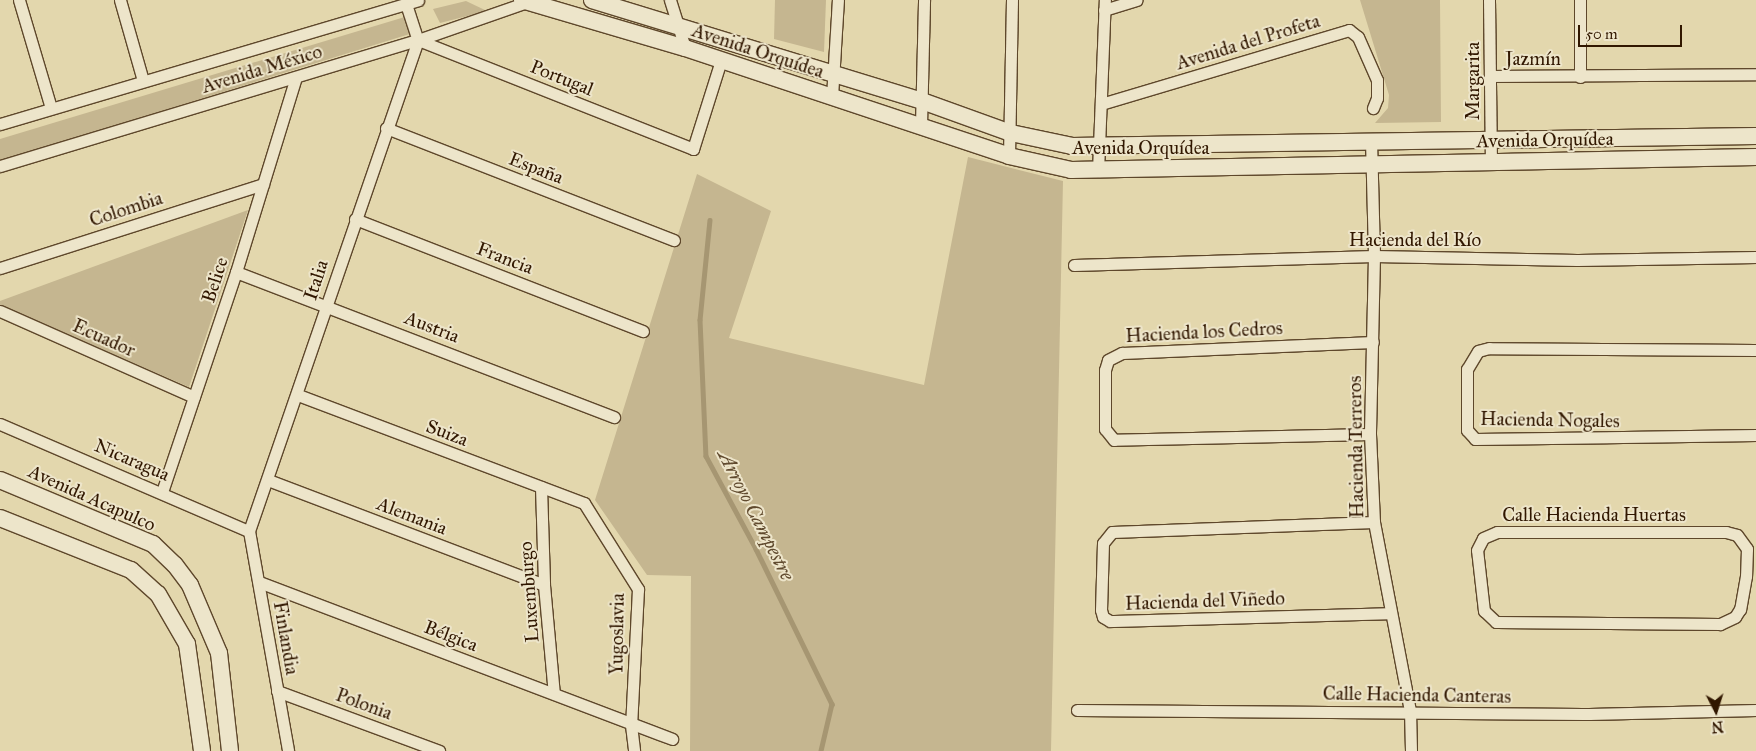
<!DOCTYPE html>
<meta charset="utf-8">
<style>
body{margin:0}
#map{position:relative;width:1756px;height:751px;overflow:hidden;background:#e3d7ad;font-family:"IM FELL Great Primer",serif}
div>[style]{position:absolute}
.green>*{inset:0;background:#c5b690}
.stream>*{height:4.5px;margin:-2.25px;padding:0 2.25px;transform-origin:2.25px;border-radius:2.25px;background:#a69672}
.roads{filter:drop-shadow(1px 0 #5e472b) drop-shadow(-1px 0 #5e472b) drop-shadow(0 1px #5e472b) drop-shadow(0 -1px #5e472b)}
.street>*{height:11px;margin:-5.5px;padding:0 5.5px;transform-origin:5.5px;border-radius:5.5px;background:#ede5ca}
.secondary>*{height:16px;margin:-8px;padding:0 8px;transform-origin:8px;border-radius:8px;background:#ede5ca}
span{translate:-50% -50%;white-space:nowrap;text-align:center;line-height:1.15;-webkit-text-stroke:4px #ede5ca;paint-order:stroke}
.street-label{font-size:19px;color:#311700}
.water-label{font-size:20px;color:#604a2e;font-style:italic}
.north{position:absolute;left:1691px;top:686px;width:50px;height:50px;-webkit-text-stroke:4px #ede5ca;paint-order:stroke;rotate:175deg;font-size:14px;font-weight:700;line-height:20px;text-align:center;color:#311700}
.north::after{content:'';display:block;margin:auto;width:18px;height:22px;background:#311700;clip-path:polygon(50% 0,100% 100%,50% 72%,0 100%)}
.scale{position:absolute;left:1578px;top:25px;width:104px;height:22px;box-sizing:border-box;border:2px solid #311700;border-top:0;padding-left:6px;font-size:15px;line-height:18px;white-space:nowrap;color:#311700;-webkit-text-stroke:4px #ede5ca;paint-order:stroke}
</style>
<div id="map">
<div class="green">
<div style="clip-path:polygon(775px 0,826px 0,824px 52px,774px 39px)"></div>
<div style="clip-path:polygon(1360px 0,1440px 0,1441px 122px,1375px 123px,1388px 108px,1389px 95px)"></div>
<div style="clip-path:polygon(466px 1px,487px 11px,440px 23px,433px 9px)"></div>
<div style="clip-path:polygon(408px 16px,413px 33px,0 161px,0 139px)"></div>
<div style="clip-path:polygon(968px 157px,1063px 181px,1051px 751px,690px 751px,691px 576px,647px 575px,595px 500px,697px 174px,771px 211px,729px 338px,924px 385px)"></div>
<div style="clip-path:polygon(248px 210px,189px 387px,0 305px,0 301px)"></div>
</div>
<div class="stream">
<div style="left:710px;top:220px;width:100px;rotate:95.7deg"></div>
<div style="left:700px;top:320px;width:136px;rotate:87.5deg"></div>
<div style="left:706px;top:456px;width:106px;rotate:61.7deg"></div>
<div style="left:756px;top:549px;width:173px;rotate:63.9deg"></div>
<div style="left:832px;top:704px;width:48px;rotate:103.2deg"></div>
</div>
<div class="roads">
<div class="street">
<div style="left:19px;top:0;width:113px;rotate:73.5deg"></div>
<div style="left:120px;top:0;width:84px;rotate:74.1deg"></div>
<div style="left:670px;top:0;width:50px;rotate:72.6deg"></div>
<div style="left:1489px;top:0;width:161px;rotate:89.3deg"></div>
<div style="left:1580px;top:0;width:77px;rotate:90deg"></div>
<div style="left:406px;top:4px;width:38px;rotate:72deg"></div>
<div style="left:1104px;top:10px;width:34px;rotate:-17deg"></div>
<div style="left:418px;top:40px;width:296px;rotate:21.6deg"></div>
<div style="left:693px;top:149px;width:93px;rotate:-72.5deg"></div>
<div style="left:1490px;top:76px;width:266px;rotate:-0.4deg"></div>
<div style="left:832px;top:97px;width:97px;rotate:-86.5deg"></div>
<div style="left:1101px;top:104px;width:259px;rotate:-16.6deg"></div>
<div style="left:1349px;top:30px;width:11px;rotate:38deg"></div>
<div style="left:1358px;top:37px;width:47px;rotate:66.2deg"></div>
<div style="left:1377px;top:80px;width:18px;rotate:90deg"></div>
<div style="left:1377px;top:98px;width:11px;rotate:112deg"></div>
<div style="left:0;top:124px;width:436px;rotate:-16.5deg"></div>
<div style="left:921px;top:125px;width:125px;rotate:-88.6deg"></div>
<div style="left:386px;top:128px;width:309px;rotate:21.3deg"></div>
<div style="left:1371px;top:140px;width:116px;rotate:88.5deg"></div>
<div style="left:1374px;top:256px;width:178px;rotate:91.3deg"></div>
<div style="left:1370px;top:434px;width:88px;rotate:87.4deg"></div>
<div style="left:1374px;top:522px;width:191px;rotate:79.2deg"></div>
<div style="left:1410px;top:710px;width:41px;rotate:88.6deg"></div>
<div style="left:1009px;top:156px;width:156px;rotate:-88.9deg"></div>
<div style="left:0;top:166px;width:437px;rotate:-16.8deg"></div>
<div style="left:418px;top:40px;width:119px;rotate:-19.2deg"></div>
<div style="left:1098px;top:171px;width:171px;rotate:-87.7deg"></div>
<div style="left:355px;top:219px;width:309px;rotate:21.3deg"></div>
<div style="left:1074px;top:265px;width:300px;rotate:-1.7deg"></div>
<div style="left:1374px;top:256px;width:203px;rotate:1.1deg"></div>
<div style="left:1577px;top:260px;width:179px;rotate:-1deg"></div>
<div style="left:0;top:268px;width:276px;rotate:-17.7deg"></div>
<div style="left:236px;top:272px;width:405px;rotate:21deg"></div>
<div style="left:0;top:311px;width:212px;rotate:23.9deg"></div>
<div style="left:1756px;top:350px;width:267px;rotate:-179.6deg"></div>
<div style="left:1489px;top:348px;width:11px;rotate:165deg"></div>
<div style="left:1478px;top:351px;width:21px;rotate:121deg"></div>
<div style="left:1467px;top:369px;width:61px;rotate:90deg"></div>
<div style="left:1467px;top:430px;width:12px;rotate:48deg"></div>
<div style="left:1475px;top:439px;width:281px;rotate:-0.8deg"></div>
<div style="left:298px;top:395px;width:306px;rotate:20.7deg"></div>
<div style="left:584px;top:503px;width:102px;rotate:57.9deg"></div>
<div style="left:638px;top:589px;width:136px;rotate:92.9deg"></div>
<div style="left:631px;top:725px;width:26px;rotate:83deg"></div>
<div style="left:0;top:424px;width:271px;rotate:23.3deg"></div>
<div style="left:1370px;top:434px;width:256px;rotate:178.7deg"></div>
<div style="left:1114px;top:440px;width:14px;rotate:-129deg"></div>
<div style="left:1105px;top:429px;width:59px;rotate:-90deg"></div>
<div style="left:1105px;top:370px;width:10px;rotate:-73deg"></div>
<div style="left:1108px;top:360px;width:16px;rotate:-27deg"></div>
<div style="left:1122px;top:353px;width:251px;rotate:-2.5deg"></div>
<div style="left:268px;top:480px;width:295px;rotate:20.8deg"></div>
<div style="left:541px;top:487px;width:98px;rotate:88.2deg"></div>
<div style="left:544px;top:585px;width:109px;rotate:84.8deg"></div>
<div style="left:162px;top:492px;width:232px;rotate:-71.4deg"></div>
<div style="left:236px;top:272px;width:204px;rotate:-72.9deg"></div>
<div style="left:1374px;top:522px;width:262px;rotate:177.8deg"></div>
<div style="left:1112px;top:532px;width:14px;rotate:129deg"></div>
<div style="left:1103px;top:543px;width:67px;rotate:91.7deg"></div>
<div style="left:1101px;top:610px;width:7px;rotate:74deg"></div>
<div style="left:1103px;top:617px;width:8px;rotate:30deg"></div>
<div style="left:1110px;top:621px;width:281px;rotate:-1.6deg"></div>
<div style="left:249px;top:531px;width:519px;rotate:-71.01deg"></div>
<div style="left:249px;top:531px;width:223px;rotate:79.9deg"></div>
<div style="left:1497px;top:532px;width:229px"></div>
<div style="left:1726px;top:532px;width:11px;rotate:15deg"></div>
<div style="left:1737px;top:535px;width:17px;rotate:54deg"></div>
<div style="left:1747px;top:549px;width:27px;rotate:92deg"></div>
<div style="left:1746px;top:576px;width:34px;rotate:100deg"></div>
<div style="left:1740px;top:609px;width:9px;rotate:122deg"></div>
<div style="left:1735px;top:617px;width:17px;rotate:155deg"></div>
<div style="left:1720px;top:624px;width:224px;rotate:-179.5deg"></div>
<div style="left:1496px;top:622px;width:16px;rotate:-137deg"></div>
<div style="left:1484px;top:611px;width:61px;rotate:-96.5deg"></div>
<div style="left:1477px;top:550px;width:13px;rotate:-63deg"></div>
<div style="left:1483px;top:538px;width:15px;rotate:-23deg"></div>
<div style="left:259px;top:582px;width:442px;rotate:20.8deg"></div>
<div style="left:277px;top:691px;width:173px;rotate:20.3deg"></div>
<div style="left:1077px;top:710px;width:512px;rotate:0.45deg"></div>
<div style="left:1589px;top:714px;width:167px;rotate:-1.4deg"></div>
</div>
<div class="secondary">
<div style="left:522px;top:0;width:170px;rotate:16.4deg"></div>
<div style="left:685px;top:48px;width:342px;rotate:18.4deg"></div>
<div style="left:1009px;top:156px;width:64px;rotate:12.7deg"></div>
<div style="left:1071px;top:170px;width:685px;rotate:-1.09deg"></div>
<div style="left:592px;top:0;width:345px;rotate:17deg"></div>
<div style="left:922px;top:101px;width:95px;rotate:19.8deg"></div>
<div style="left:1011px;top:133px;width:62px;rotate:12deg"></div>
<div style="left:1072px;top:146px;width:684px;rotate:-0.84deg"></div>
<div style="left:0;top:480px;width:166px;rotate:22.7deg"></div>
<div style="left:153px;top:544px;width:30px;rotate:44deg"></div>
<div style="left:175px;top:565px;width:25px;rotate:53deg"></div>
<div style="left:190px;top:585px;width:74px;rotate:66.9deg"></div>
<div style="left:219px;top:653px;width:99px;rotate:83.6deg"></div>
<div style="left:0;top:518px;width:141px;rotate:21.7deg"></div>
<div style="left:131px;top:570px;width:36px;rotate:42deg"></div>
<div style="left:158px;top:594px;width:58px;rotate:59.9deg"></div>
<div style="left:187px;top:644px;width:108px;rotate:82deg"></div>
</div>
</div>
<div class="street-label">
<span style="left:1248px;top:42px;rotate:-17deg">Avenida del Profeta</span>
<span style="left:758px;top:51px;rotate:18deg">Avenida Orquídea</span>
<span style="left:1533px;top:59px">Jazmín</span>
<span style="left:262px;top:69px;rotate:-17deg">Avenida México</span>
<span style="left:562px;top:78px;rotate:22deg">Portugal</span>
<span style="left:1473px;top:81px;rotate:-90deg">Margarita</span>
<span style="left:1545px;top:140px;rotate:-1deg">Avenida Orquídea</span>
<span style="left:1141px;top:148px">Avenida Orquídea</span>
<span style="left:536px;top:168px;rotate:21deg">España</span>
<span style="left:126px;top:209px;rotate:-18deg">Colombia</span>
<span style="left:1415px;top:240px">Hacienda del Río</span>
<span style="left:505px;top:258px;rotate:21deg">Francia</span>
<span style="left:215px;top:280px;rotate:-72deg">Belice</span>
<span style="left:316px;top:280px;rotate:-72deg">Italia</span>
<span style="left:432px;top:327px;rotate:21deg">Austria</span>
<span style="left:1204px;top:332px;rotate:-3deg">Hacienda los Cedros</span>
<span style="left:104px;top:338px;rotate:24deg">Ecuador</span>
<span style="left:1550px;top:420px;rotate:1deg">Hacienda Nogales</span>
<span style="left:447px;top:433px;rotate:21deg">Suiza</span>
<span style="left:1356px;top:447px;rotate:-91deg">Hacienda Terreros</span>
<span style="left:132px;top:460px;rotate:23deg">Nicaragua</span>
<span style="left:92px;top:498px;rotate:24deg">Avenida Acapulco</span>
<span style="left:1594px;top:515px">Calle Hacienda Huertas</span>
<span style="left:412px;top:516px;rotate:21deg">Alemania</span>
<span style="left:529px;top:592px;rotate:-94deg">Luxemburgo</span>
<span style="left:1205px;top:601px;rotate:-2deg">Hacienda del Viñedo</span>
<span style="left:617px;top:634px;rotate:-89deg">Yugoslavia</span>
<span style="left:451px;top:636px;rotate:21deg">Bélgica</span>
<span style="left:286px;top:638px;rotate:80deg">Finlandia</span>
<span style="left:1417px;top:695px;rotate:1deg">Calle Hacienda Canteras</span>
<span style="left:364px;top:704px;rotate:20deg">Polonia</span>
</div>
<div class="water-label">
<span style="left:756px;top:515px;rotate:63deg">Arroyo Campestre</span>
</div>
<div class="north">N</div>
<div class="scale">50 m</div>
</div>
